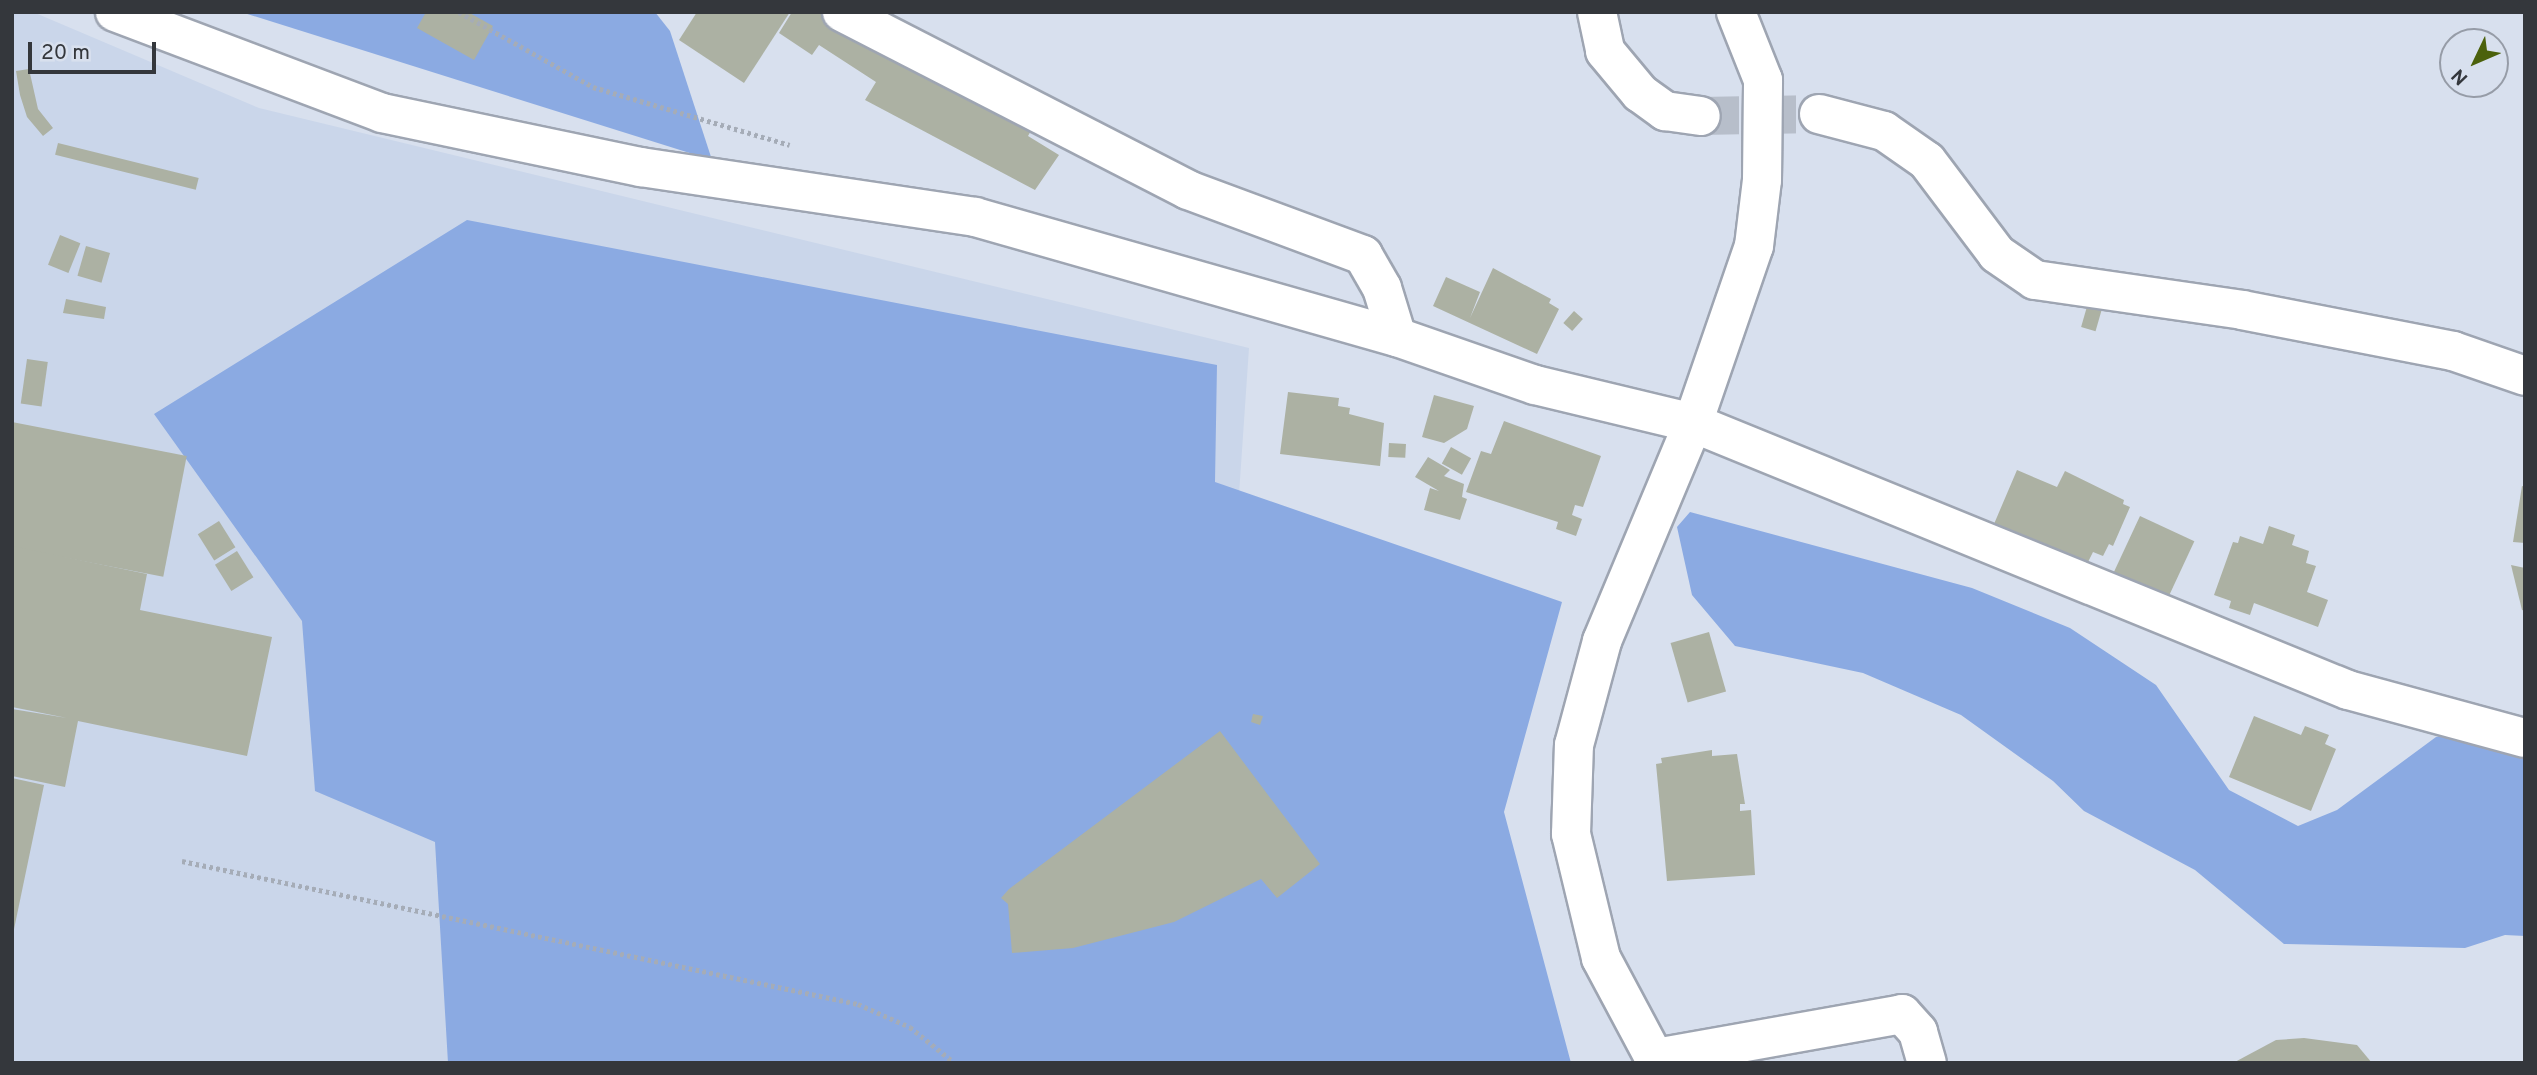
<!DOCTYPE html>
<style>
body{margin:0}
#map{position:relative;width:2537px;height:1075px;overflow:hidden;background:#d8e0ee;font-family:Overpass,sans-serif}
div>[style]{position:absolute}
.built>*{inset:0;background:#cad6ea}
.forest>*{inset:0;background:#8baae2}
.building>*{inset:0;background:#acb1a3;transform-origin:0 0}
.minor-tunnel>*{height:38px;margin-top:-19px;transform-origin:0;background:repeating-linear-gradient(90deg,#b7beca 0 38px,transparent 0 57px)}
.path>*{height:4.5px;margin-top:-2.25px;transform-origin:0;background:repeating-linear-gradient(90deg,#a5acb7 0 3.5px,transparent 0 7px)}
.roads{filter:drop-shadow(2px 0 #9ea5b2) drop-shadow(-2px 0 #9ea5b2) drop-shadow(0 2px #9ea5b2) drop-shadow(0 -2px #9ea5b2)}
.minor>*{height:38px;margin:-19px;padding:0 19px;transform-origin:19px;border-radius:19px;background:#fff}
.tertiary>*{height:38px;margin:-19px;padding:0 19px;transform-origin:19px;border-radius:19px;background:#fff}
span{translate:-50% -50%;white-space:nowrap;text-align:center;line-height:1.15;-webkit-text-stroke:6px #d8e0ee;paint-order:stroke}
.frame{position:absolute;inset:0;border:14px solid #34373c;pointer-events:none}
.north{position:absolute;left:2439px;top:28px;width:70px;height:70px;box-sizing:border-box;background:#d8e0ee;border:2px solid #969ca7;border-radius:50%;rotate:226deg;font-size:19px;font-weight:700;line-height:28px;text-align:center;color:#34373c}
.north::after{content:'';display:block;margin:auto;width:24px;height:32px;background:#4b610c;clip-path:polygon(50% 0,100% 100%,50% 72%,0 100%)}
.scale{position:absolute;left:28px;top:42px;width:128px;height:32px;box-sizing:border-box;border:4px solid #34373c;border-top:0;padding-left:9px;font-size:21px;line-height:24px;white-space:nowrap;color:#34373c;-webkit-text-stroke:5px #d8e0ee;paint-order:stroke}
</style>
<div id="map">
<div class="built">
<div style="clip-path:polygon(12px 12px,33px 12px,259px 108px,1249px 348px,1229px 641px,700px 1063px,12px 1063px)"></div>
</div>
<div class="forest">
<div style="clip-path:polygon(241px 12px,655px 12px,670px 31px,712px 160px)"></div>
<div style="clip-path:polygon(467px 220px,1217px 365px,1215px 482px,1562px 602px,1504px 812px,1571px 1063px,448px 1063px,435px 842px,315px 791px,302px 621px,154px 414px)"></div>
<div style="clip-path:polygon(1690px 512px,1972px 588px,2070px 628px,2156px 685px,2229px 790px,2298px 826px,2337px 810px,2436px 737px,2475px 729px,2525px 755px,2525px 936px,2505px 935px,2465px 948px,2284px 944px,2195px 870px,2084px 811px,2053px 781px,1961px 715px,1863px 673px,1735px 646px,1692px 595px,1677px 527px)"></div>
</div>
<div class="building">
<div style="clip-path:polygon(426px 12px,468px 12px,493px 26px,474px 60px,417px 28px)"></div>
<div style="clip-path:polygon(697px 12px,790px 12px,744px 83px,679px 40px)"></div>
<div style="clip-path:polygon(792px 12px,869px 12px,1039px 116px,1028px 136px,1059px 155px,1035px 190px,865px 100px,876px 82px,819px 45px,812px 55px,779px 33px)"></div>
<div style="clip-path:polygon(29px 69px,38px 109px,53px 128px,43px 136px,27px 117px,20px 95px,16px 71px)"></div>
<div style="left:58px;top:143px;width:145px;height:12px;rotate:14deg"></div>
<div style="left:60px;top:235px;width:22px;height:32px;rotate:22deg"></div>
<div style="left:86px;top:246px;width:25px;height:31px;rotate:16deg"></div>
<div style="clip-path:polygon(1493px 268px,1551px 299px,1549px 303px,1559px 309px,1537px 354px,1433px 306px,1446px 277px,1480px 292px,1470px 318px)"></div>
<div style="clip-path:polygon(66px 299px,106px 307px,104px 319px,63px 313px)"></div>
<div style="left:2088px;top:303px;width:15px;height:25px;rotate:16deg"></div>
<div style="left:1574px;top:311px;width:12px;height:16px;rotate:42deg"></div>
<div style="left:27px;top:359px;width:21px;height:45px;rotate:8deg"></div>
<div style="clip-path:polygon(1288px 392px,1339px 398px,1338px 406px,1350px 408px,1349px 414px,1384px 423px,1380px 466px,1280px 454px)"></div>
<div style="clip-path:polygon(1434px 395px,1474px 406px,1467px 429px,1444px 443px,1422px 437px)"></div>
<div style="clip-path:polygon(1504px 421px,1601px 456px,1583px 507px,1575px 505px,1572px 515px,1582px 519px,1576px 536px,1556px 529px,1558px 522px,1466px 492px,1481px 451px,1491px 454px)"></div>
<div style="left:12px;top:422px;width:178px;height:123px;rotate:11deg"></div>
<div style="left:1389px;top:443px;width:17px;height:14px;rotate:3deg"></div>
<div style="left:1451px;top:447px;width:23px;height:19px;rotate:29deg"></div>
<div style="clip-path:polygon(1428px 457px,1450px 470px,1444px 476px,1464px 484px,1462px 497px,1467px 499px,1460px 520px,1424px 510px,1430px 488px,1439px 491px,1415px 477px)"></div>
<div style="clip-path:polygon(2017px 470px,2057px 487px,2065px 471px,2124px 500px,2123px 504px,2130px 507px,2113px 546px,2109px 544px,2103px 556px,2093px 552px,2088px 562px,2063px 551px,2059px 558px,1994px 524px)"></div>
<div style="clip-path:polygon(2522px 486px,2525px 487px,2525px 543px,2513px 542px)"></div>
<div style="left:2140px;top:516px;width:60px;height:62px;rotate:25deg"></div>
<div style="left:219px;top:521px;width:31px;height:25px;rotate:58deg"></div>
<div style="clip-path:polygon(2269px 526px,2295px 535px,2292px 545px,2309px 551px,2306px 563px,2316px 566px,2307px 592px,2328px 600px,2318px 627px,2254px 603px,2250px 615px,2229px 608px,2231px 601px,2214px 595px,2233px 542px,2238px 543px,2240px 536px,2263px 544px)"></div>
<div style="clip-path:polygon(12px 546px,147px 574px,140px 610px,272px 637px,247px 756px,78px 721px,65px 787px,12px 776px,12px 709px,67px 718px,12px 707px)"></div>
<div style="left:237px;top:551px;width:31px;height:26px;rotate:58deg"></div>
<div style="clip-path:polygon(2511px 565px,2525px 568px,2525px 611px,2522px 610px)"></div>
<div style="left:1709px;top:632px;width:62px;height:40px;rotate:74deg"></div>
<div style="clip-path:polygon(1253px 714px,1263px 716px,1260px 725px,1251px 722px)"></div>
<div style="clip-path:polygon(2254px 716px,2301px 735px,2305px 726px,2329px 735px,2325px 744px,2336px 749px,2311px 811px,2229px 777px)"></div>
<div style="clip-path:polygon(1220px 731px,1320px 864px,1277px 898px,1261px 879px,1174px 922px,1073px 948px,1012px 953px,1008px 904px,1001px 898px,1009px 889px)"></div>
<div style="clip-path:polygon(1712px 750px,1712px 756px,1737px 754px,1745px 804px,1740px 804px,1740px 811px,1751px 810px,1755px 875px,1667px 881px,1656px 764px,1662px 763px,1661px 758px)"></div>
<div style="clip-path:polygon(12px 778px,44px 785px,13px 934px,12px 933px)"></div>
<div style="clip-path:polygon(2304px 1038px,2357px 1045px,2372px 1063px,2233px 1063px,2276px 1040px)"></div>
</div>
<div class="minor-tunnel">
<div style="left:1701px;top:116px;width:118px;rotate:-1deg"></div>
</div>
<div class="path">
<div style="left:459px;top:12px;width:154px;rotate:29.2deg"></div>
<div style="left:593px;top:87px;width:205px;rotate:16.4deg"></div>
<div style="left:182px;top:861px;width:691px;rotate:11.94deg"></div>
<div style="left:858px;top:1004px;width:57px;rotate:23.9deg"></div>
<div style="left:910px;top:1027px;width:58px;rotate:38.7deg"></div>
</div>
<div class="roads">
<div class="minor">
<div style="left:842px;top:12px;width:389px;rotate:27.2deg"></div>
<div style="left:1188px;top:190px;width:187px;rotate:20.4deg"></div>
<div style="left:1363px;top:255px;width:38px;rotate:60deg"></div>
<div style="left:1382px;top:288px;width:51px;rotate:73deg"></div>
<div style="left:1597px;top:12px;width:40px;rotate:78deg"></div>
<div style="left:1605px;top:51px;width:55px;rotate:50.2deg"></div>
<div style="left:1640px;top:93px;width:31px;rotate:36deg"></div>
<div style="left:1665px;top:111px;width:36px;rotate:8deg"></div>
<div style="left:1819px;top:114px;width:67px;rotate:14.7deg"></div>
<div style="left:1884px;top:131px;width:52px;rotate:34.9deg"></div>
<div style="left:1927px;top:161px;width:116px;rotate:53deg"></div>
<div style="left:1997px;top:254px;width:46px;rotate:34.4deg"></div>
<div style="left:2035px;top:280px;width:209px;rotate:8.2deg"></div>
<div style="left:2242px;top:310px;width:215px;rotate:11deg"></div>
<div style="left:2453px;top:351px;width:76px;rotate:19.1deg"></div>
<div style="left:1656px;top:1058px;width:250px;rotate:-10.1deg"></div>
<div style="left:1902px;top:1014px;width:24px;rotate:48deg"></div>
<div style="left:1918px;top:1032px;width:32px;rotate:74deg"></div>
<div style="left:1657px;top:1063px;width:119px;rotate:-118.1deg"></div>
<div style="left:1601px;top:958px;width:128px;rotate:-103.6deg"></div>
<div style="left:1571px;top:834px;width:89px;rotate:-88.1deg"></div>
<div style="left:1574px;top:745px;width:108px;rotate:-74.9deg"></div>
<div style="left:1602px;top:641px;width:236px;rotate:-67.3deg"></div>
<div style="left:1693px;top:423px;width:707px;rotate:22.18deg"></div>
<div style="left:2348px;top:690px;width:183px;rotate:15.2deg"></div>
</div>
<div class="tertiary">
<div style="left:115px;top:12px;width:285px;rotate:20.7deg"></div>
<div style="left:382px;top:113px;width:265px;rotate:11.8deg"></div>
<div style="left:641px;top:167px;width:338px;rotate:8.5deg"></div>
<div style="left:975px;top:217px;width:439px;rotate:15.9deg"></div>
<div style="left:1397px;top:337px;width:146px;rotate:19.2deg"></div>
<div style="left:1535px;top:385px;width:163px;rotate:13.5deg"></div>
<div style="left:1693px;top:423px;width:187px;rotate:-71deg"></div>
<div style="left:1754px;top:246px;width:66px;rotate:-83.1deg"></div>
<div style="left:1762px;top:180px;width:100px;rotate:-89.4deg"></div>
<div style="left:1763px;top:80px;width:73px;rotate:-111.7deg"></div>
</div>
</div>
<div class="frame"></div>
<div class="north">N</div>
<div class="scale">20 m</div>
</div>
